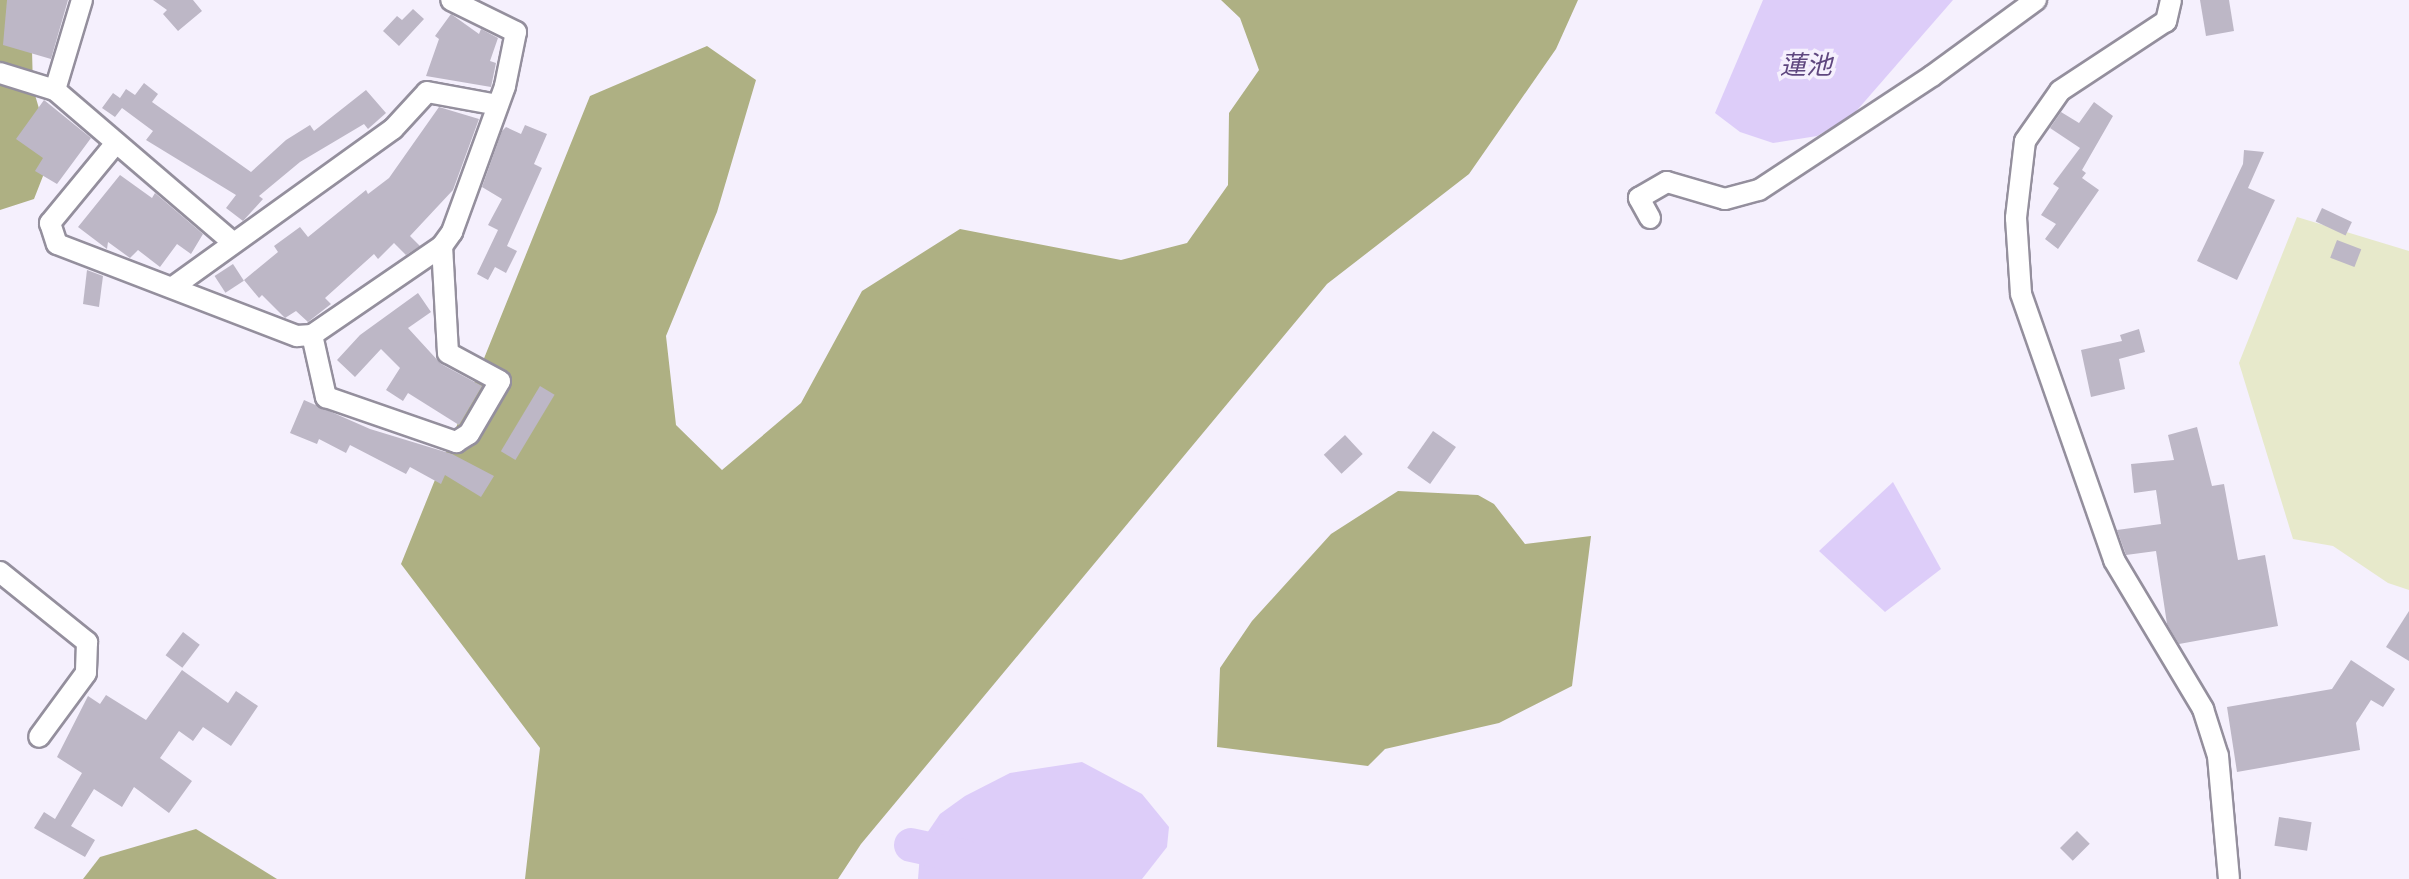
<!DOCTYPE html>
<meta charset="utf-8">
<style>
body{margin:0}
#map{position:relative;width:2409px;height:879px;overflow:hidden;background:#f5f0fd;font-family:"Work Sans","Noto Sans JP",sans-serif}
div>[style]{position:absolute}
.green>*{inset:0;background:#e7e9cb}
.forest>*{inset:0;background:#aeb083}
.water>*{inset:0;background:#ddcdf9}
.river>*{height:34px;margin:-17px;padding:0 17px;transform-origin:17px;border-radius:17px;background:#ddcdf9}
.building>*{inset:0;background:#bdb7c6;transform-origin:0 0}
.roads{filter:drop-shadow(2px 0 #948f9d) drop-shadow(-2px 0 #948f9d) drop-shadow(0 2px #948f9d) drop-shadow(0 -2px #948f9d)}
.minor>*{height:20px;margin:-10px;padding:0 10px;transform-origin:10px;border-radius:10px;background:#fff}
span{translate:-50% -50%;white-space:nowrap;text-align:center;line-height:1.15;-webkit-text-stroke:7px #f5f0fd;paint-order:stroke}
.water-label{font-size:26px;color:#5f477f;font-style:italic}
</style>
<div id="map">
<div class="green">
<div style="clip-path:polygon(2297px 217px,2409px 251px,2409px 590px,2388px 583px,2333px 546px,2293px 539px,2239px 363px)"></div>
</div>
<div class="forest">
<div style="clip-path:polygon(0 0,37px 0,31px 12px,33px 88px,52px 153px,34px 199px,0 210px)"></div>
<div style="clip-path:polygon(1221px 0,1578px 0,1556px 49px,1469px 174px,1327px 284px,861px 844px,838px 879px,525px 879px,540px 748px,401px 564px,590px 96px,707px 46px,756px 80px,717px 212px,666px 336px,676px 425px,722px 470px,801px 403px,862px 291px,960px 229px,1121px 260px,1187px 243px,1228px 185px,1229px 113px,1259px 70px,1240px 18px)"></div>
<div style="clip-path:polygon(1398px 491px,1478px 495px,1494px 504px,1525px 544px,1591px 536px,1572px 686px,1499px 723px,1385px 749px,1368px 766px,1217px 747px,1220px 668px,1252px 621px,1331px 534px)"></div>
<div style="clip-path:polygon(196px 829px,277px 879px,83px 879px,100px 857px)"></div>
</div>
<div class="water">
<div style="clip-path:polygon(1763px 0,1953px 0,1852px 116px,1817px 136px,1773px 143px,1740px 132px,1715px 113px)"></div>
<div style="clip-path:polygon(1893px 482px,1941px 569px,1885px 612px,1819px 551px)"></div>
<div style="clip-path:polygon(1082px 762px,1142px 794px,1169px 827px,1167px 847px,1142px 879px,918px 879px,921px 842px,940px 814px,965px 796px,1010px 773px)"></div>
</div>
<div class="river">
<div style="left:911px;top:845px;width:56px;rotate:12.3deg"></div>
</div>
<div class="building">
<div style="clip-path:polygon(7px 0,68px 0,51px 59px,3px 45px)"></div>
<div style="clip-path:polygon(153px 0,193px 0,202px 11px,178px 31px,163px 14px,167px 10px)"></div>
<div style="clip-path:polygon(2200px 0,2229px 0,2234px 31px,2206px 36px)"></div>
<div style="clip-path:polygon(413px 9px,424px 19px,399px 46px,383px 31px,397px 16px,402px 20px)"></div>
<div style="clip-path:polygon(451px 14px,479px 34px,481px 29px,498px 38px,490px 61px,496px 63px,491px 87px,426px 76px,439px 39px,435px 36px)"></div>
<div style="clip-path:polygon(144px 83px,158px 94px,152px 102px,251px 172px,286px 140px,310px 125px,314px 131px,366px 90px,386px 113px,368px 129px,364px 124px,300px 162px,259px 196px,263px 199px,243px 221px,226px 208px,236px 195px,146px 140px,153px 131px,122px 108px,115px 117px,102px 108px,113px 93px,120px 98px,126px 89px,135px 95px)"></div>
<div style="clip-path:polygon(44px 100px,91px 138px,57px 184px,35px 171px,43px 158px,16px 139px)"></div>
<div style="clip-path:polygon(2094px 102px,2113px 116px,2082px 170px,2086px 173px,2082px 178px,2099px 190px,2058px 249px,2045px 239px,2056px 224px,2041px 215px,2059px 188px,2053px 184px,2080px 148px,2050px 128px,2061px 112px,2079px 123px)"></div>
<div style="clip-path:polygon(439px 107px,479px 119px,453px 190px,410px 236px,420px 246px,406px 255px,394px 243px,378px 259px,374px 254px,325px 298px,331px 304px,308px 322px,296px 311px,285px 318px,262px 295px,259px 298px,244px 280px,278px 252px,274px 246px,300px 227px,308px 237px,366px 190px,368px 194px,389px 178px)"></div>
<div style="clip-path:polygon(525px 125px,547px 134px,534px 164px,542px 168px,507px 246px,517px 251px,506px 273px,495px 267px,488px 280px,477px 274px,498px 230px,488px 225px,502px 199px,482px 187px,502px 131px,506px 127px,521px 134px)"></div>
<div style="clip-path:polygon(2244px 150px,2264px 152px,2248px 188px,2275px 200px,2237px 280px,2197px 261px,2243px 164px)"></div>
<div style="clip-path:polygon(120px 175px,152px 198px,155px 193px,203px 234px,191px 254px,177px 244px,160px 267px,138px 250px,130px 258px,108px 242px,107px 249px,78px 227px)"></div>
<div style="left:2322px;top:208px;width:33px;height:15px;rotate:25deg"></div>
<div style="left:2337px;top:240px;width:26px;height:19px;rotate:21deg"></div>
<div style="left:233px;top:264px;width:20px;height:22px;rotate:57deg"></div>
<div style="clip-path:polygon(87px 270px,103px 276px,99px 307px,83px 304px)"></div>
<div style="clip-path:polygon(418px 293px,431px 312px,408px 328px,441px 364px,482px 386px,459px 425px,408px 393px,403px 401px,386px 390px,400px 368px,381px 349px,355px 377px,337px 360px,360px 335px)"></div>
<div style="clip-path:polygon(2139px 329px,2145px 352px,2119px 359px,2125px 389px,2091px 397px,2081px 350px,2122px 341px,2120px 335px)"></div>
<div style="left:540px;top:386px;width:17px;height:76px;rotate:31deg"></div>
<div style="clip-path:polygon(304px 400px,370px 429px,452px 454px,494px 476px,481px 497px,445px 475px,441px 484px,410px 467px,406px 474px,350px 445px,346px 453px,319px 439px,317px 444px,290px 433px)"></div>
<div style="clip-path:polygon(2197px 427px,2212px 486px,2224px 484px,2238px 560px,2265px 555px,2278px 626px,2179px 644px,2167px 624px,2156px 551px,2126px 555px,2117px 530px,2161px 524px,2156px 490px,2134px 493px,2131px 464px,2174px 460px,2168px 435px)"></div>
<div style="left:1433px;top:431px;width:28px;height:45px;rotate:35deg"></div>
<div style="left:1345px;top:435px;width:26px;height:29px;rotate:47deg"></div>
<div style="clip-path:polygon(2409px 611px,2409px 661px,2386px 647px)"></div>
<div style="left:183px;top:632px;width:21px;height:29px;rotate:37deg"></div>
<div style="clip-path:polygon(2351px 660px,2395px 689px,2383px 707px,2371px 700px,2356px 723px,2360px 750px,2237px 772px,2227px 707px,2332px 689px)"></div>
<div style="clip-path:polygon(182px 670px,228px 703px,236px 691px,258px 706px,231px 746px,203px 727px,193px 741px,179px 731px,160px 758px,192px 781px,169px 813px,134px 787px,122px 807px,94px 789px,71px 826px,95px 840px,85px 857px,34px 828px,44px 812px,55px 819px,82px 773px,57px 757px,88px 696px,100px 704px,106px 695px,146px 720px)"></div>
<div style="left:2279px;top:817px;width:33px;height:29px;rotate:9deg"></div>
<div style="left:2077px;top:831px;width:18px;height:24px;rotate:45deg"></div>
</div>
<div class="roads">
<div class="minor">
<div style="left:2171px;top:0;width:22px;rotate:103deg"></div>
<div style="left:2166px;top:21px;width:127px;rotate:146.6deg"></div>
<div style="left:2060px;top:91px;width:61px;rotate:125deg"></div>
<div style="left:2025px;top:141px;width:78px;rotate:96.7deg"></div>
<div style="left:2016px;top:218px;width:76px;rotate:86.2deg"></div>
<div style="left:2021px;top:294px;width:282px;rotate:70.7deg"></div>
<div style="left:2114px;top:560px;width:174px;rotate:59.1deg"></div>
<div style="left:2203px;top:709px;width:49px;rotate:72.3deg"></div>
<div style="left:2218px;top:756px;width:123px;rotate:84.9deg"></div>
<div style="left:0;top:73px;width:58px;rotate:17.2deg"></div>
<div style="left:55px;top:90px;width:232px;rotate:40.6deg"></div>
<div style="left:55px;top:90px;width:94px;rotate:-73.3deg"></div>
<div style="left:116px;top:143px;width:104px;rotate:129.5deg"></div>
<div style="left:50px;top:223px;width:22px;rotate:72deg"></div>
<div style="left:57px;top:244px;width:257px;rotate:21deg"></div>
<div style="left:297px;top:336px;width:15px;rotate:-4deg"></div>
<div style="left:312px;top:335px;width:158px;rotate:-34.4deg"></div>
<div style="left:442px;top:246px;width:17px;rotate:-54deg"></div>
<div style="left:452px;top:232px;width:155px;rotate:-70deg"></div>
<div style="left:505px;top:86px;width:55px;rotate:-78.5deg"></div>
<div style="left:516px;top:32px;width:72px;rotate:-153.8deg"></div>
<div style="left:1650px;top:218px;width:23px;rotate:-119deg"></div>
<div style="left:1639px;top:198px;width:32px;rotate:-30deg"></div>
<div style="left:1667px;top:182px;width:60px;rotate:16.3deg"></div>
<div style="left:1725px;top:199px;width:35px;rotate:-15deg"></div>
<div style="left:1759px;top:190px;width:207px;rotate:-33.4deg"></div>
<div style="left:1932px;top:76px;width:129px;rotate:-36.2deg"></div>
<div style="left:173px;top:287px;width:271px;rotate:-35.7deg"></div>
<div style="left:393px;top:129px;width:50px;rotate:-47.4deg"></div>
<div style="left:427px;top:92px;width:72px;rotate:10.4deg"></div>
<div style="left:312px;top:335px;width:64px;rotate:77.3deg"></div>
<div style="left:326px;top:397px;width:138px;rotate:19.1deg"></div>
<div style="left:456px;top:442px;width:15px;rotate:-32deg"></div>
<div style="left:469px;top:434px;width:61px;rotate:-59.7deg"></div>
<div style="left:500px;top:381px;width:59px;rotate:-151.7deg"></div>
<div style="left:448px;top:353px;width:107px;rotate:-93.2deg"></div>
<div style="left:0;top:572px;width:112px;rotate:38.8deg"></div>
<div style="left:87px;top:642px;width:31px;rotate:92deg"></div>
<div style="left:86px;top:673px;width:79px;rotate:126.3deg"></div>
</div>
</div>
<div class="water-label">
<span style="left:1806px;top:66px">蓮池</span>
</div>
</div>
